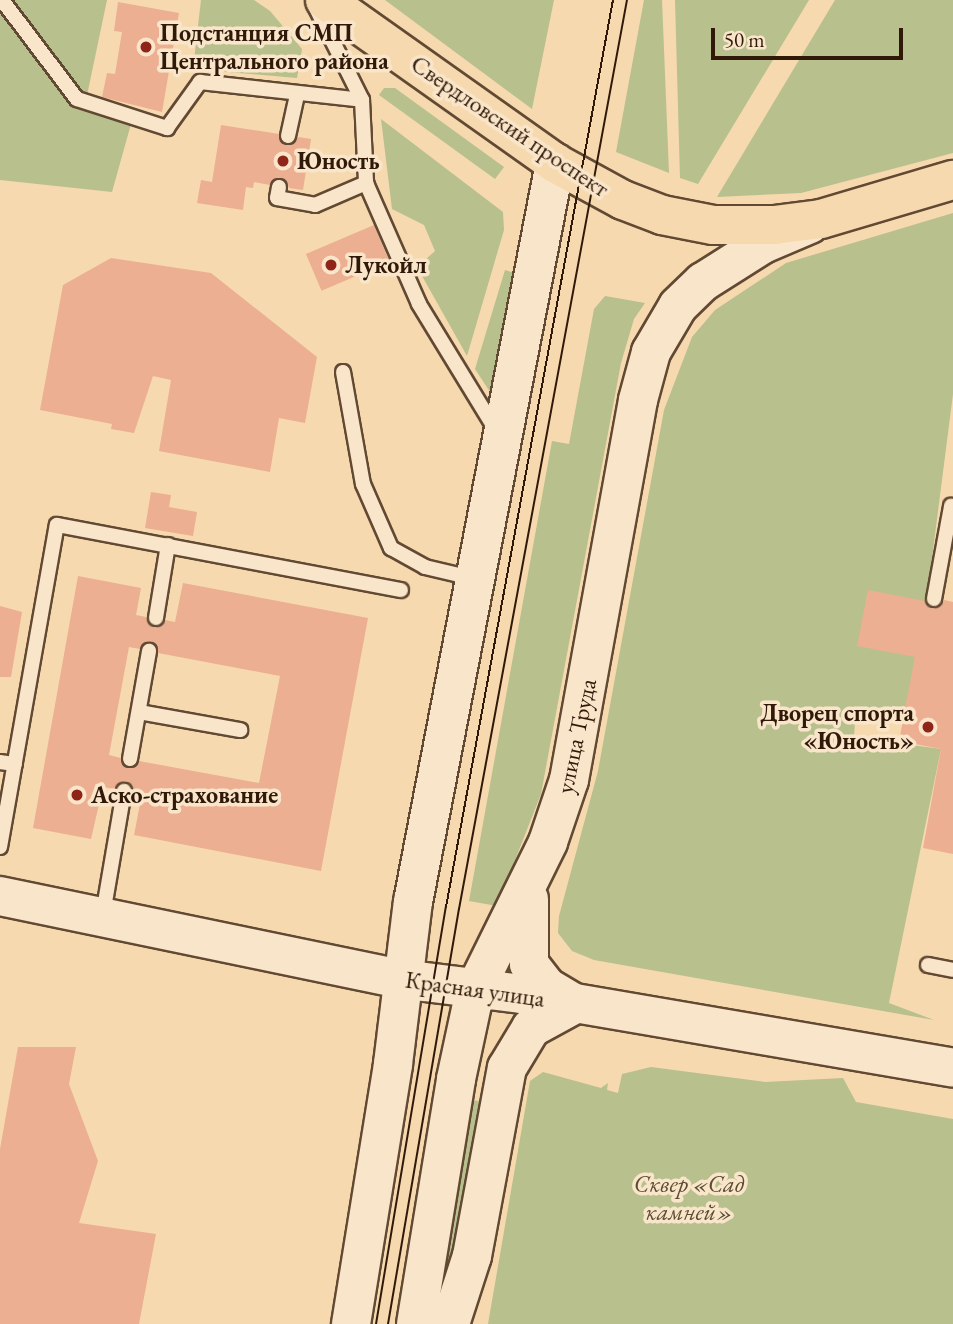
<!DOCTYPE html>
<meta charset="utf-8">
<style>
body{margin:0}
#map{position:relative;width:953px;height:1324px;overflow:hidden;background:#f6d9ae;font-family:"EB Garamond",serif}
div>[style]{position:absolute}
.green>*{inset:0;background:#b8c08d}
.building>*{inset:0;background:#ecaf92;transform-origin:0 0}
.roads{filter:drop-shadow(2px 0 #624933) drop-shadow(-2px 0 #624933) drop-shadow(0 2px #624933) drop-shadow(0 -2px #624933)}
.lane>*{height:14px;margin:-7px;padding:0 7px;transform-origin:7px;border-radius:7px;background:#f9e6ca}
.secondary>*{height:38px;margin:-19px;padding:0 19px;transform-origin:19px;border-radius:19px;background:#f9e6ca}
.primary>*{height:38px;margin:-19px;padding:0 19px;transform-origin:19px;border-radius:19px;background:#f6d9ae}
.tram>*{height:2px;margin:-1px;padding:0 1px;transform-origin:1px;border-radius:1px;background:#31190a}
.dots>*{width:19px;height:19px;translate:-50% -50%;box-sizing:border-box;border:4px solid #f9e6ca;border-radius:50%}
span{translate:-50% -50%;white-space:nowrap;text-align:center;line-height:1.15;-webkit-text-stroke:7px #f9e6ca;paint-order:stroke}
.poi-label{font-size:24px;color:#31190a;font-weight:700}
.left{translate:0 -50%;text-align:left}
.right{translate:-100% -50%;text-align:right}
.street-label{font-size:24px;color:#31190a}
.park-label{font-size:24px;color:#5a4b31;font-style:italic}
.scale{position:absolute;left:711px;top:28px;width:192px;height:32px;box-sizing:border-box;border:4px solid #31190a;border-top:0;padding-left:9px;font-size:21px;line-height:24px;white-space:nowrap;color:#31190a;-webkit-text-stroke:5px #f9e6ca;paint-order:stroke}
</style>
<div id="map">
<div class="green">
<div style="clip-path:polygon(0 0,107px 0,85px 105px,131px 124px,112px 192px,0 180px)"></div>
<div style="clip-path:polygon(201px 0,254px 0,270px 11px,302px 49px,297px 78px,193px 69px)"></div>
<div style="clip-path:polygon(385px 0,554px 0,532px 109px)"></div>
<div style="clip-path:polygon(644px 0,662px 0,669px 173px,616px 152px)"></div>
<div style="clip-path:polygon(675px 0,809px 0,698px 184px,680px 178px)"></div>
<div style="clip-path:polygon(835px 0,953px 0,953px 153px,801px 193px,717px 197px)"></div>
<div style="clip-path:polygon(384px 88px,395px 88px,504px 167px,495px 179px,379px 95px)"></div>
<div style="clip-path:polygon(381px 119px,503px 212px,504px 230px,467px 356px,417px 267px,435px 251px,424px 225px,392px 209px)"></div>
<div style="clip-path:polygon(953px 213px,953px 394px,927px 597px,905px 713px,856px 708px,854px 737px,941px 749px,889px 1003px,934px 1020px,594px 960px,572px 951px,558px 933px,559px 916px,598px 771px,664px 410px,692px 337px,715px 310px,786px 263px)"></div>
<div style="clip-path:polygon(505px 270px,515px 273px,492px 395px,475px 369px)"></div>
<div style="clip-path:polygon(605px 296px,645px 303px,634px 319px,621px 363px,541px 794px,497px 906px,469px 901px,552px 441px,569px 444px,594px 309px)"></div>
<div style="clip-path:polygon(651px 1067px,765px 1082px,843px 1078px,856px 1102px,953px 1119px,953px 1324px,488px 1324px,530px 1081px,543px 1072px,601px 1088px,608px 1083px,607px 1090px,618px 1093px,622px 1074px)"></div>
<div style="clip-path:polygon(472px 1100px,485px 1102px,449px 1275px,441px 1287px)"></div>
</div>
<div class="building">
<div style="clip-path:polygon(118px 2px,179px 13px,162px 112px,102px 97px,107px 73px,115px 74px,122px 32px,114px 31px)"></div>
<div style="clip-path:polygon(221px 125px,279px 134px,287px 145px,298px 137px,311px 139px,303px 190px,289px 188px,285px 179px,276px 178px,270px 185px,254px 182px,253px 188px,246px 187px,243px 210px,197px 203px,201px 180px,212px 182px)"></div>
<div style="left:374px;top:225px;width:40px;height:74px;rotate:67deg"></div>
<div style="clip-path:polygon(111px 258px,211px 273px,317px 357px,305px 423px,279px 418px,270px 472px,159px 451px,171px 380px,153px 376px,134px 433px,111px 429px,112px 424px,40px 410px,63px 285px)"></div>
<div style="clip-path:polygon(151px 492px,171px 495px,169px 507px,197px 512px,193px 536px,145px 528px)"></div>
<div style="clip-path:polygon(evenodd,78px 576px,141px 588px,136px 615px,146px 617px,155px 628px,165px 620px,175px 622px,183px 583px,368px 618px,321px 871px,134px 835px,142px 794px,133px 793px,125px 781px,115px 789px,103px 787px,91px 839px,33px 828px,78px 576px,145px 642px,155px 643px,158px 653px,280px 676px,259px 783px,139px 761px,128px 768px,121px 758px,109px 755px,129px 647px,140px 649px,145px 642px)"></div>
<div style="clip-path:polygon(868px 590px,925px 601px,933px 609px,944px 600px,953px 602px,953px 854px,923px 848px,941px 749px,899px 741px,915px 657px,857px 646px)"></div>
<div style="clip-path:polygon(0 606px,22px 612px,11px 677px,0 677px)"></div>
<div style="clip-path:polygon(18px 1047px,76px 1047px,69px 1084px,98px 1161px,79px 1223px,156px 1234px,139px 1324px,0 1324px,0 1149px)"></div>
</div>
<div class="roads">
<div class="lane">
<div style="left:2px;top:0;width:124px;rotate:52.9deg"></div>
<div style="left:77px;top:99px;width:95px;rotate:17.9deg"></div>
<div style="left:167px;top:128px;width:57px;rotate:-54.3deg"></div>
<div style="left:200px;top:82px;width:163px;rotate:6.3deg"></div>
<div style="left:316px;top:8px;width:103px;rotate:63.4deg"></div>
<div style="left:362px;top:100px;width:83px;rotate:87.2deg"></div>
<div style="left:366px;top:183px;width:132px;rotate:66.3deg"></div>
<div style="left:419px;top:304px;width:148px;rotate:58.6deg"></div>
<div style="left:288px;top:136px;width:42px;rotate:-77.6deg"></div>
<div style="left:279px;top:187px;width:11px;rotate:100deg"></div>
<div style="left:277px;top:198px;width:39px;rotate:10deg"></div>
<div style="left:315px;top:205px;width:56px;rotate:-23.3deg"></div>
<div style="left:343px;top:372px;width:114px;rotate:79.9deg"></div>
<div style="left:363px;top:484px;width:70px;rotate:66.4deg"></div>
<div style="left:391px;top:548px;width:39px;rotate:29deg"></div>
<div style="left:425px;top:567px;width:48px;rotate:13.2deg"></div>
<div style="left:934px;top:599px;width:95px;rotate:-79.6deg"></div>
<div style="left:156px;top:618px;width:74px;rotate:-80.7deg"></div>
<div style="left:139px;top:712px;width:103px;rotate:10.1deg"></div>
<div style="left:130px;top:759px;width:110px;rotate:-80deg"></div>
<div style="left:0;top:762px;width:15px;rotate:8deg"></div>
<div style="left:0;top:847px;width:327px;rotate:-80deg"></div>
<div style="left:57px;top:525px;width:350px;rotate:10.7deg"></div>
<div style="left:103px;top:914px;width:125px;rotate:-80.3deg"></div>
<div style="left:928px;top:965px;width:25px;rotate:11deg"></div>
</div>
<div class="secondary">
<div style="left:0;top:896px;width:409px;rotate:11.7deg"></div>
<div style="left:401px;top:979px;width:122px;rotate:7.1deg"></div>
<div style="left:522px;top:994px;width:437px;rotate:9.7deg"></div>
<div style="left:529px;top:899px;width:65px;rotate:90deg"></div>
<div style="left:529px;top:964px;width:29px;rotate:52deg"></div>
<div style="left:547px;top:987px;width:27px;rotate:31deg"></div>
<div style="left:351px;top:1324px;width:263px;rotate:-80.8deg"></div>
<div style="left:393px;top:1064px;width:163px;rotate:-83deg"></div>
<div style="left:413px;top:902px;width:753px;rotate:-79.12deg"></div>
<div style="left:416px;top:1324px;width:248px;rotate:-80.7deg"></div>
<div style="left:456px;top:1079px;width:91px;rotate:-77.9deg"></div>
<div style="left:475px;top:990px;width:165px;rotate:-63.7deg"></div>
<div style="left:548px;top:842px;width:65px;rotate:-71.3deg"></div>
<div style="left:569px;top:780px;width:386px;rotate:-79.7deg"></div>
<div style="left:638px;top:400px;width:50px;rotate:-74.8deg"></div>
<div style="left:651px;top:352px;width:53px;rotate:-59.6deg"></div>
<div style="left:678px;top:306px;width:35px;rotate:-44deg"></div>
<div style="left:703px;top:282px;width:71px;rotate:-32.3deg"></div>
<div style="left:763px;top:244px;width:51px;rotate:-23.1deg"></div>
<div style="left:450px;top:1324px;width:71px;rotate:-72.1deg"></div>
<div style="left:472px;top:1256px;width:191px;rotate:-79.5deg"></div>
<div style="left:507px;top:1068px;width:47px;rotate:-59deg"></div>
<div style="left:531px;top:1028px;width:50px;rotate:-28.6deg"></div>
</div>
<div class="primary">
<div style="left:325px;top:0;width:282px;rotate:35.3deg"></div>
<div style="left:555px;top:163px;width:77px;rotate:28.6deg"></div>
<div style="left:623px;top:200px;width:42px;rotate:21deg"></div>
<div style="left:662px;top:215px;width:52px;rotate:11.1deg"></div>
<div style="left:713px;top:225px;width:61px"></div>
<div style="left:774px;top:225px;width:47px;rotate:-7.3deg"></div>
<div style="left:821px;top:219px;width:138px;rotate:-16.5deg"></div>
</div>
</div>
<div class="tram">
<div style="left:376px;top:1324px;width:423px;rotate:-80.5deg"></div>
<div style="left:446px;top:907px;width:922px;rotate:-79.57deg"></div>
<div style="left:388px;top:1324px;width:421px;rotate:-80.3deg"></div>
<div style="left:459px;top:909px;width:924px;rotate:-79.53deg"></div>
</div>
<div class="dots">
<div style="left:146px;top:47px;background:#8f2418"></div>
<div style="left:283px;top:161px;background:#8f2418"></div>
<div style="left:331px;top:265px;background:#8f2418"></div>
<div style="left:928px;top:727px;background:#8f2418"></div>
<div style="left:77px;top:795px;background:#8f2418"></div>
</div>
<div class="poi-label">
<span class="left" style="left:160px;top:47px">Подстанция СМП<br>Центрального района</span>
<span class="left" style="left:297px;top:161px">Юность</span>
<span class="left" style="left:345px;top:265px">Лукойл</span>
<span class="right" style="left:914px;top:727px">Дворец спорта<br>«Юность»</span>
<span class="left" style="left:91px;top:795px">Аско-страхование</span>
</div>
<div class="street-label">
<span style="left:510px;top:126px;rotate:34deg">Свердловский проспект</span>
<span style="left:576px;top:736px;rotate:-78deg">улица Труда</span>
<span style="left:475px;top:989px;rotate:8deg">Красная улица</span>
</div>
<div class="park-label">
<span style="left:689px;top:1198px">Сквер «Сад<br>камней»</span>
</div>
<div class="scale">50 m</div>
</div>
